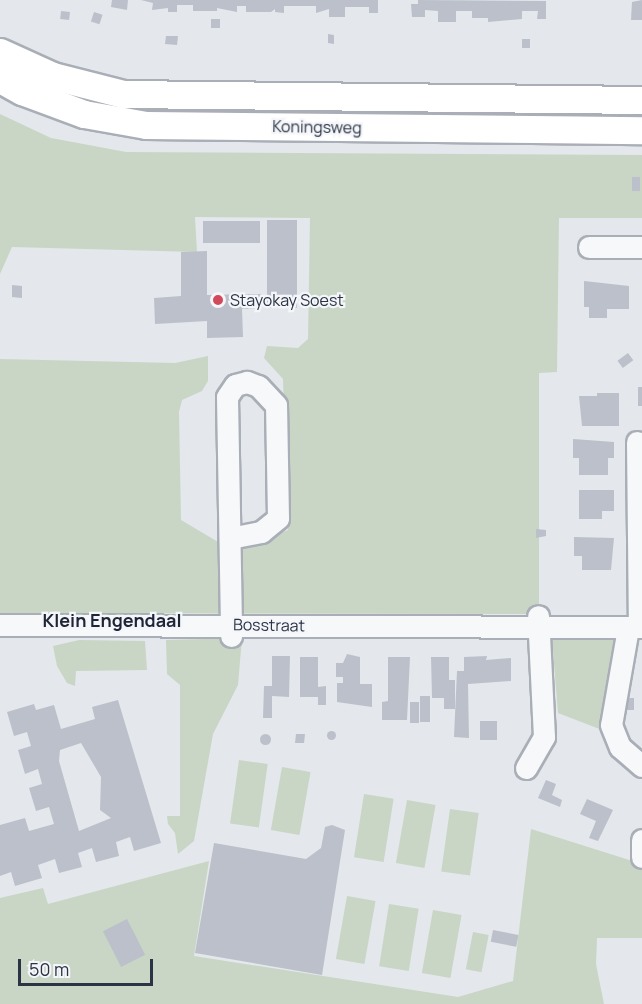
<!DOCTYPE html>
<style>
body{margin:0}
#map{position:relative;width:642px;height:1004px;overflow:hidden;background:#e4e7ec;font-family:Manrope,sans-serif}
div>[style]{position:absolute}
.green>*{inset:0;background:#c9d6c5;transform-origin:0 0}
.building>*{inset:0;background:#bbc0ca;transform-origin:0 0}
.round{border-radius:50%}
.roads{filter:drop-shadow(2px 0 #a9aeb7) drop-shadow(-2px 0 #a9aeb7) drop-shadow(0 2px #a9aeb7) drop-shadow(0 -2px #a9aeb7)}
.minor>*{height:21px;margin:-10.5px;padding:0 10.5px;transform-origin:10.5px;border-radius:10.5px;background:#f7f8fa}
.major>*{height:27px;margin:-13.5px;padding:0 13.5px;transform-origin:13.5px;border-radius:13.5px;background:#fff}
.dots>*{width:16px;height:16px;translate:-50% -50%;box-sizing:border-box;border:3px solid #f4f6f9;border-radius:50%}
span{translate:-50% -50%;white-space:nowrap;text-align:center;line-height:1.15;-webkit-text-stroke:4.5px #f4f6f9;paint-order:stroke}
.street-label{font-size:16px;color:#2b3445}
.poi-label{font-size:16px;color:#2b3445}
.left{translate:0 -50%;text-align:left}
.neighbourhood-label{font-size:18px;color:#1d2536;font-weight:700}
.scale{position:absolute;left:18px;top:959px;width:135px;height:27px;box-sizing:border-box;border:3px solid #2b3445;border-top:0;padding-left:8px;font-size:18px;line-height:21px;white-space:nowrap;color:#2b3445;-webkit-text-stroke:4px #f4f6f9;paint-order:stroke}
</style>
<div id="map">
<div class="green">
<div style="clip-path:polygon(85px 98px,139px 105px,642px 108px,642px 123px,182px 120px)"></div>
<div style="clip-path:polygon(0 114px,51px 138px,126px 152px,642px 155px,642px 218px,559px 218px,557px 372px,539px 373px,539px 614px,0 613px,0 359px,175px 363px,208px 356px,208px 381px,202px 391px,182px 400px,179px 412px,181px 520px,235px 552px,288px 530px,283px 379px,264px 358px,267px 346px,298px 348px,308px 339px,310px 218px,195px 217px,197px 252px,12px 247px,0 274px)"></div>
<div style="clip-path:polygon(242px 638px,238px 685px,213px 734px,194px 841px,178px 854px,175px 833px,168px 824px,167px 816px,180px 816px,180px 685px,167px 674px,166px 640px)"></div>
<div style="clip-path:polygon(552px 639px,621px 640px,602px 730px,558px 713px)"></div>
<div style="clip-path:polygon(79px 640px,145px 641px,147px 670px,76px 671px,75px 686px,67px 683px,57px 666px,53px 646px)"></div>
<div style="left:239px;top:760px;width:29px;height:64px;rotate:8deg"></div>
<div style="left:282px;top:767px;width:29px;height:64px;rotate:10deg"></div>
<div style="left:364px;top:794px;width:30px;height:64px;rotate:9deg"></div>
<div style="left:407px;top:800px;width:29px;height:64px;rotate:10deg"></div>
<div style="left:450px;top:809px;width:29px;height:63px;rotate:8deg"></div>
<div style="clip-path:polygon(531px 829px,642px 864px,642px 938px,597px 938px,596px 964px,604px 1004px,0 1004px,0 898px,43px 888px,48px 904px,209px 861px,194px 956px,458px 997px,513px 981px)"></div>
<div style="left:347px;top:896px;width:29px;height:64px;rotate:10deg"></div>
<div style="left:389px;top:904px;width:30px;height:63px;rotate:9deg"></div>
<div style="left:433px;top:910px;width:29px;height:64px;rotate:10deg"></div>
<div style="left:473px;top:932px;width:16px;height:38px;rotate:11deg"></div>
</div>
<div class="building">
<div style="clip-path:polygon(112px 0,128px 0,127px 10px,111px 7px)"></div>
<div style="clip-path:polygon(141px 0,378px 0,378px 13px,369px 13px,369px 7px,345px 7px,345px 17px,329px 17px,329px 9px,316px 13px,316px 6px,284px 6px,284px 13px,275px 12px,275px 9px,271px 12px,246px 12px,246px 6px,237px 6px,237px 12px,217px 8px,217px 11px,193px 11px,193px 5px,177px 5px,177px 12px,168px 12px,168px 8px,152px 10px,153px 3px)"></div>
<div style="clip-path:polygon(418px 0,546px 1px,546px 19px,537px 19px,538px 11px,522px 11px,522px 19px,488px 22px,488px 18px,472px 18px,472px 11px,456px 11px,456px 22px,438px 22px,438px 11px,425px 10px,425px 17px,412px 17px,411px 4px,418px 4px)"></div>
<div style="clip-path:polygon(642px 0,642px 20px,631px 20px,632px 2px)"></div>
<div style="left:61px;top:11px;width:9px;height:8px;rotate:6deg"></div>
<div style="left:94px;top:12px;width:9px;height:10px;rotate:18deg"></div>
<div style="left:211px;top:19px;width:9px;height:9px"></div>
<div style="clip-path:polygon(328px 34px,334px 35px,334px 44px,328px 43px)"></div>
<div style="clip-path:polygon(166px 36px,178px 36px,177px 45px,165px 44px)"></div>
<div style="left:522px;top:39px;width:8px;height:9px"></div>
<div style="left:632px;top:177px;width:8px;height:14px"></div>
<div style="left:267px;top:220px;width:30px;height:88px"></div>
<div style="left:203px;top:221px;width:57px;height:22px"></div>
<div style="clip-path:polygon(207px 251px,207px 295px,261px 294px,261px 308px,242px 309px,243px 337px,207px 338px,207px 321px,155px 324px,154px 298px,181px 296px,181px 252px)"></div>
<div style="clip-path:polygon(584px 281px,629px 286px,629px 309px,607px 309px,607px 318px,589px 318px,589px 307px,584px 307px)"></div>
<div style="clip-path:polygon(12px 285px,22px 286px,22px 298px,12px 297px)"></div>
<div style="left:628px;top:353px;width:9px;height:13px;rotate:54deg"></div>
<div style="left:638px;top:387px;width:4px;height:19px"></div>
<div style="clip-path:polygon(597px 393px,619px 393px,619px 426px,582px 426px,579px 396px,597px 396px)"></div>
<div style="clip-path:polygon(573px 439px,614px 442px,614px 458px,608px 458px,608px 475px,579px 475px,579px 458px,573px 458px)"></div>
<div style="clip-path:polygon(579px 490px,614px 490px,614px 511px,602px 511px,602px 519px,579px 519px)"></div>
<div style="clip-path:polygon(536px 529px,546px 530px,546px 536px,536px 538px)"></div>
<div style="clip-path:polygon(574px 537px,614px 538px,611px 570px,582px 570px,582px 556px,574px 556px)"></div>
<div style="clip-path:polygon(347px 654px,360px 657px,360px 684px,372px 684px,372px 707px,337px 702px,337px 683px,343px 683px,343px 677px,336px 677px,336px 663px,343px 663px)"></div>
<div style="clip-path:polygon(272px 656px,290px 656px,289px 697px,272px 696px,272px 718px,263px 718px,264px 686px,272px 686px)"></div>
<div style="clip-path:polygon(487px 656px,486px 660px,511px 658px,511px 681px,468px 684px,469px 738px,454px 737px,457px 671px,464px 671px,464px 657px)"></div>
<div style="clip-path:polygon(300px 657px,318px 657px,318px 687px,326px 686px,326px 705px,318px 705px,318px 697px,300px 697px)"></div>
<div style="clip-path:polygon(388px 657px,410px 657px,407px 720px,382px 720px,382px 702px,388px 701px)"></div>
<div style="clip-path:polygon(431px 657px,449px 657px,449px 680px,455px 680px,455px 709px,444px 709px,444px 698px,432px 698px)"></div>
<div style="left:420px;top:696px;width:10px;height:26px"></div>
<div style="left:624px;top:698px;width:10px;height:12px"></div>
<div style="clip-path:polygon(evenodd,118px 700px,161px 843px,134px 851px,130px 837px,116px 842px,119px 856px,96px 862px,92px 848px,78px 853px,82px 867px,59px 873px,55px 859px,38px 865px,42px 878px,15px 886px,11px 872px,0 876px,0 825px,25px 818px,29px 831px,54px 824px,49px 807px,36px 811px,29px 788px,42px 784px,38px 769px,25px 774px,18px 750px,31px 746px,27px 732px,14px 736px,7px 712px,34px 704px,36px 710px,54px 705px,61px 729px,95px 719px,92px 707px,118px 700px,81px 743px,101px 777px,100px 810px,111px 818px,79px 831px,59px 761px,60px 750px,81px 743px)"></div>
<div style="left:410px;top:702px;width:9px;height:21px"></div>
<div style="left:480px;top:721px;width:17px;height:19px"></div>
<div class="round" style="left:326.5px;top:730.5px;width:9px;height:9px"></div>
<div class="round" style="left:259.5px;top:733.5px;width:11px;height:11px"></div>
<div style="clip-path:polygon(296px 734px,305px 734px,304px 743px,295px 743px)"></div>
<div style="clip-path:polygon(546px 780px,556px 784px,552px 795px,562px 800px,560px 807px,538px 798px)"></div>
<div style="clip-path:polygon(587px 799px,613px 810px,598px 841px,589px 838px,596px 821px,580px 814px)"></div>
<div style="clip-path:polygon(332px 825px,345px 830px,322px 975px,195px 953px,214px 843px,306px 859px,321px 848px,325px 827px)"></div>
<div style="left:127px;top:919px;width:40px;height:27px;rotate:63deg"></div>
<div style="left:493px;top:930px;width:26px;height:12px;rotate:11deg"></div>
</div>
<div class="roads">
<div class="minor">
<div style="left:589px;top:247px;width:53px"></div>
<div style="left:637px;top:442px;width:185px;rotate:89.4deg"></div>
<div style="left:230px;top:538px;width:32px;rotate:-11deg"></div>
<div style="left:261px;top:532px;width:22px;rotate:-39deg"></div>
<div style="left:278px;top:518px;width:113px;rotate:-91deg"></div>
<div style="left:276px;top:405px;width:26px;rotate:-133deg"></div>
<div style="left:258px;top:386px;width:12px;rotate:-160deg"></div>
<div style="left:247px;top:382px;width:12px;rotate:166deg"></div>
<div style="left:235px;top:385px;width:14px;rotate:124deg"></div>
<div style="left:227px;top:397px;width:239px;rotate:89deg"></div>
<div style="left:0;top:625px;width:642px;rotate:0.18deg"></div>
<div style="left:628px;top:628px;width:98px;rotate:99.9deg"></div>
<div style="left:611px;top:725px;width:24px;rotate:68deg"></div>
<div style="left:620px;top:747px;width:29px;rotate:41deg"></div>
<div style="left:526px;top:768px;width:36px;rotate:-60deg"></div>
<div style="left:544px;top:737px;width:121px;rotate:-92.8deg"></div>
<div style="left:642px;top:840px;width:17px;rotate:90deg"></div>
</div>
<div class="major">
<div style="left:0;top:52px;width:58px;rotate:24.4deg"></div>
<div style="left:53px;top:76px;width:72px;rotate:14.4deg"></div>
<div style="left:123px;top:94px;width:519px;rotate:0.66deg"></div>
<div style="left:0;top:79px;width:25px;rotate:29deg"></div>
<div style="left:22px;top:91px;width:66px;rotate:20.4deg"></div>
<div style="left:84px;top:114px;width:63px;rotate:10.1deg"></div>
<div style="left:146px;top:125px;width:496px;rotate:0.6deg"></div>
</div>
</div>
<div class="dots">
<div style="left:218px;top:300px;background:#d1495b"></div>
</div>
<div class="street-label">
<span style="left:317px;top:127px;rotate:1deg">Koningsweg</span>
<span style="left:269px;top:625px;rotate:1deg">Bosstraat</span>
</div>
<div class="poi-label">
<span class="left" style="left:230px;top:300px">Stayokay Soest</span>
</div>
<div class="neighbourhood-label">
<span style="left:112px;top:620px">Klein Engendaal</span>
</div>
<div class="scale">50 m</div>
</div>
